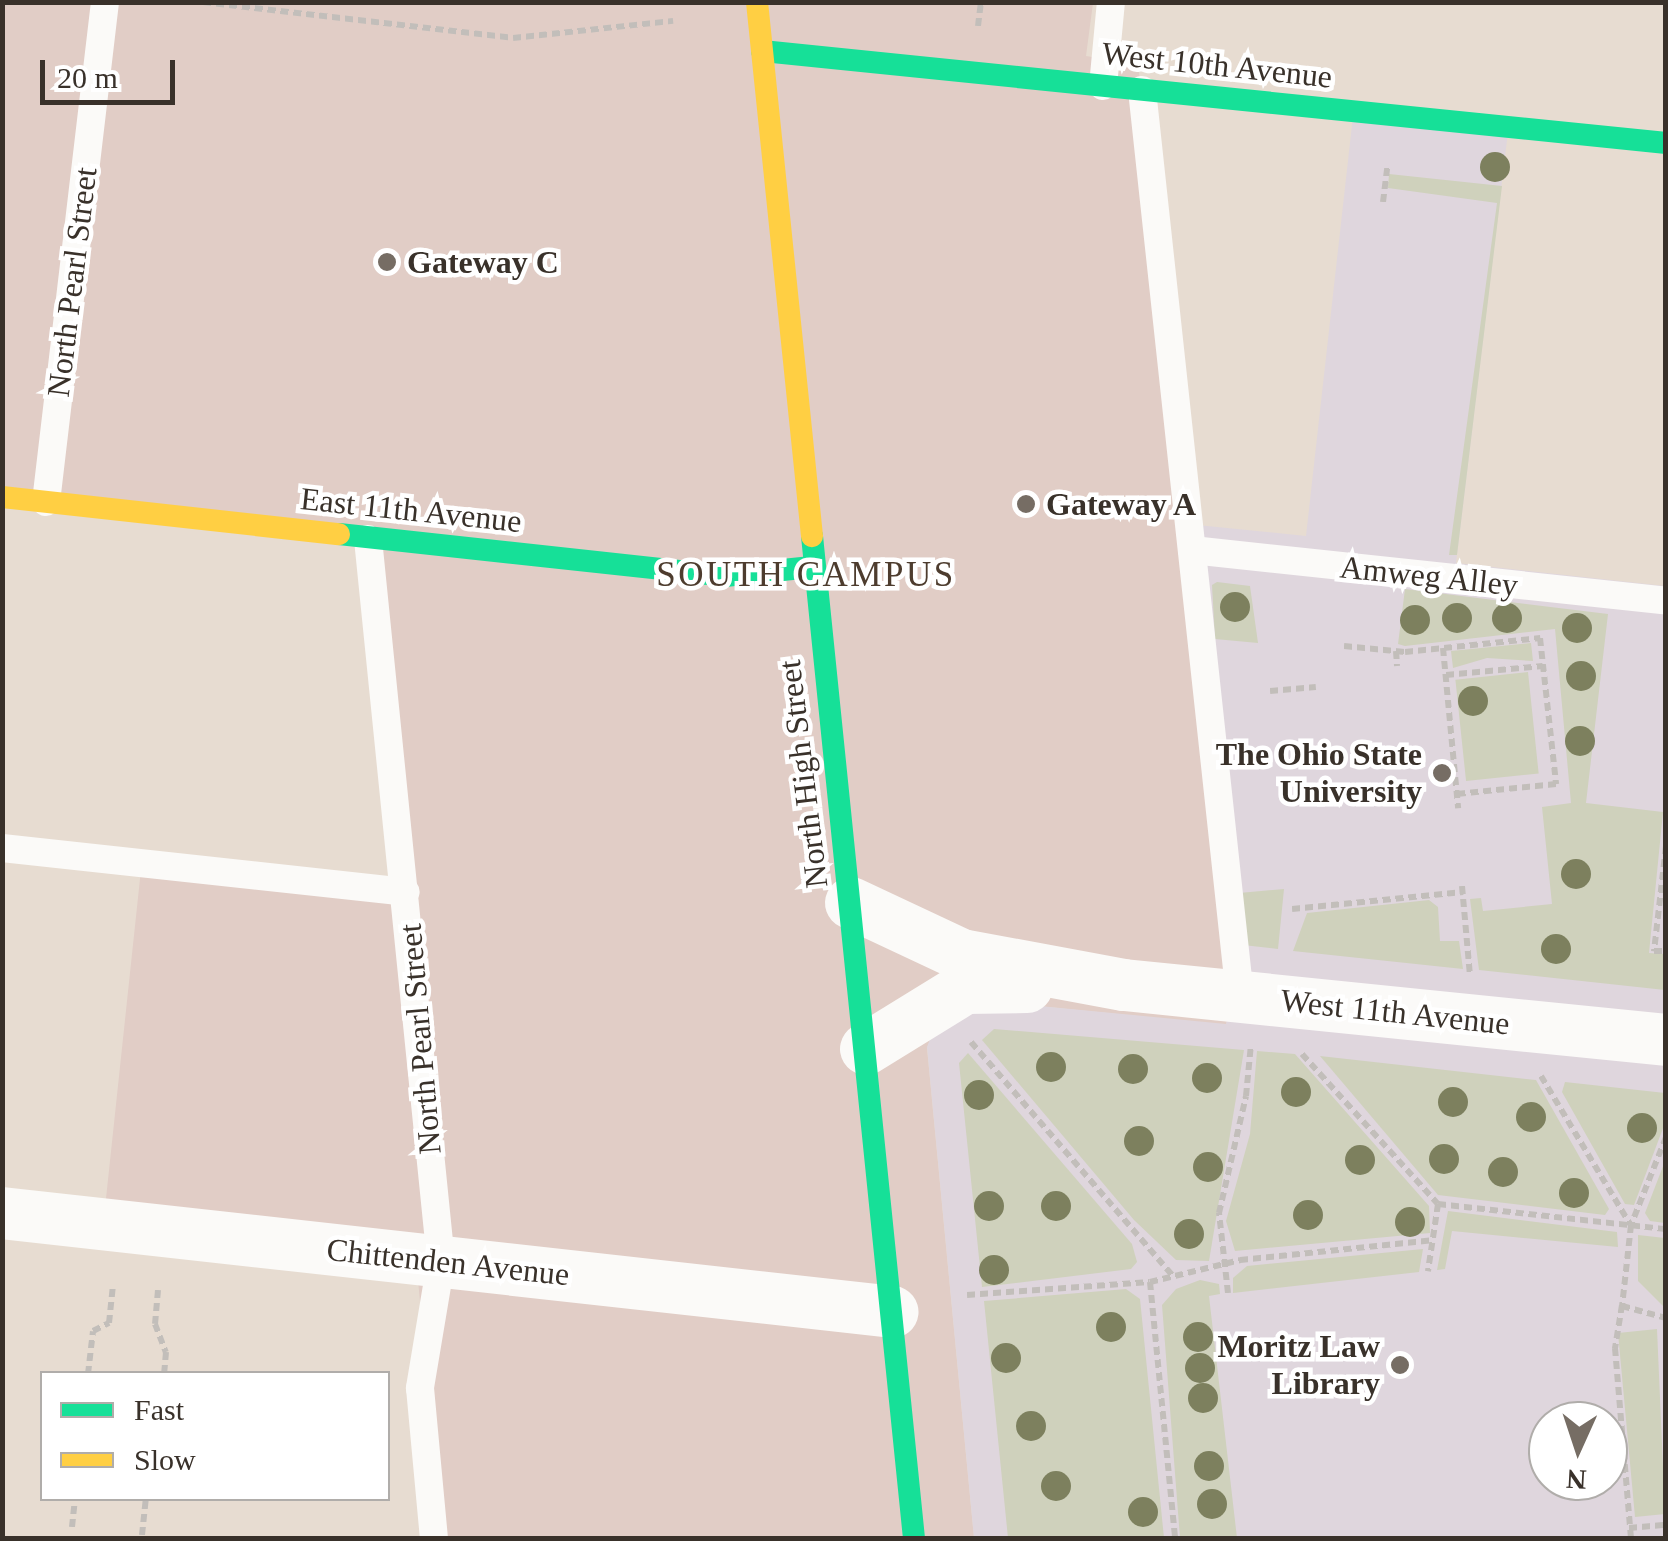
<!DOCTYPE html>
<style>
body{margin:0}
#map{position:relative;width:1668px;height:1541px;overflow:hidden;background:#e7dcd1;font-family:Georgia,serif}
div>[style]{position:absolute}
.commercial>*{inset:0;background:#e1cdc6}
.education>*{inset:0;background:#dfd6dd}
.green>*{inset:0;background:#cfd1bc;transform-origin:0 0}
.path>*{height:6px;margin-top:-3px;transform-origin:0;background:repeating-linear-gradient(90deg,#c2beba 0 8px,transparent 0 13px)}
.lane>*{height:28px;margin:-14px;padding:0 14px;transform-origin:14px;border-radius:14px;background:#fbfaf8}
.street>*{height:52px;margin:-26px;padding:0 26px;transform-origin:26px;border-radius:26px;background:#fbfaf8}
.fast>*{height:22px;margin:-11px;padding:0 11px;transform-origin:11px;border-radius:11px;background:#16e098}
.slow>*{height:22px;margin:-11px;padding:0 11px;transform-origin:11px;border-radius:11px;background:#ffcf43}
.trees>*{width:30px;height:30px;margin:-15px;border-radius:50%;background:#7d805e}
.dots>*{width:28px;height:28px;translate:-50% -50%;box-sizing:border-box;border:5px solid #fff;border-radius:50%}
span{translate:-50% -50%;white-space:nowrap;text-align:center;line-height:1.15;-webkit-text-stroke:9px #fff;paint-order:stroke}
.street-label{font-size:32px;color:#39312a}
.poi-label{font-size:32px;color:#39312a;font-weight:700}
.left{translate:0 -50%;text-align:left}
.right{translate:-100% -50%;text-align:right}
.neighbourhood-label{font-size:35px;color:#4d3c2e;letter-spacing:2.5px}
.frame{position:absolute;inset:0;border:5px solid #39312a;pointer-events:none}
.legend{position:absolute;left:40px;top:1371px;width:350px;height:130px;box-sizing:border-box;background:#fff;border:2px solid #b0adaa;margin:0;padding:12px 18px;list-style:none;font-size:30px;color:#39312a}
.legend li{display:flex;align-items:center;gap:20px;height:50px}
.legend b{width:50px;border:2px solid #b0adaa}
.north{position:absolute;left:1528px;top:1401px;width:100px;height:100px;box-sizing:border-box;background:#fff;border:2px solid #b0adaa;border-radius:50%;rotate:183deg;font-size:28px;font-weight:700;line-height:40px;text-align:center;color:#39312a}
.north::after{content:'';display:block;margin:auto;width:35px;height:45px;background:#766d64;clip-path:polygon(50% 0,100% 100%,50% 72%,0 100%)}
.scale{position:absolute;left:40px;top:60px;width:135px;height:45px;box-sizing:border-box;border:5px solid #39312a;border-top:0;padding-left:12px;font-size:30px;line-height:35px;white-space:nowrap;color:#39312a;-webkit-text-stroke:8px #fff;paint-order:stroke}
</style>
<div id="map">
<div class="commercial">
<div style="clip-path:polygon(3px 3px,1093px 3px,1086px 56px,1138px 64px,1242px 960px,1226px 1025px,999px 1002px,934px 1029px,927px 1048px,974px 1538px,443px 1538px,416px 1260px,102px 1236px,142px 860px,413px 890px,367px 538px,3px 498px)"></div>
</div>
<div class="education">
<div style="clip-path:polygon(evenodd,1353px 116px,1508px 132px,1456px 563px,1665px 586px,1665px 1538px,974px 1538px,927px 1047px,934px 1029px,999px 1002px,1226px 1024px,1242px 959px,1187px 524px,1306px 536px,1353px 116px,1548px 1421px,1608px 1421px,1608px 1481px,1548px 1481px,1548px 1421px)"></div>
</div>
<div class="green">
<div style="clip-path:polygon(1389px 174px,1502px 186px,1457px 555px,1449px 555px,1497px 203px,1388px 188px)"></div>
<div style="clip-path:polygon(1217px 582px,1250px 586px,1258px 643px,1215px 639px,1212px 585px)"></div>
<div style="clip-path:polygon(1405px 589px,1608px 614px,1586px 803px,1663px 812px,1649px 953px,1665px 954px,1665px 990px,1479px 970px,1470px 899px,1481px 898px,1483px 911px,1552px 904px,1542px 807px,1571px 803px,1555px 629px,1405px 646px,1398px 644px)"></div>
<div style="clip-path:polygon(1531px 643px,1533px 661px,1487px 658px,1453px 668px,1451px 651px)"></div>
<div style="left:1528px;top:672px;width:102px;height:73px;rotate:84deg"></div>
<div style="clip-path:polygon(1284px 889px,1278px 949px,1243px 945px,1239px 893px)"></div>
<div style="clip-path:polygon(1429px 900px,1438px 907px,1440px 941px,1459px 941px,1463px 969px,1293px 951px,1307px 913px)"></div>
<div style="clip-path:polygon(994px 1029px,1244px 1050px,1209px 1261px,1176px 1260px,1134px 1220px,982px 1040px)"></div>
<div style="clip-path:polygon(1257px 1051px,1295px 1054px,1429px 1206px,1430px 1233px,1235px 1251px,1226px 1221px,1250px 1134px)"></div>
<div style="clip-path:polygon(968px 1053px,1132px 1244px,1137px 1262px,1131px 1269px,982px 1287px,959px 1063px)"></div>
<div style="clip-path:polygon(1320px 1056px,1536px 1080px,1609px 1209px,1605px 1215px,1438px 1195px)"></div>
<div style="clip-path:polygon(1565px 1082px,1665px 1093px,1665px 1123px,1634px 1205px,1625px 1204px,1562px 1092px)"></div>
<div style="clip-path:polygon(1665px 1161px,1665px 1223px,1650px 1221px,1645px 1213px)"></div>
<div style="clip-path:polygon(1448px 1211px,1617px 1232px,1618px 1247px,1452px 1231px,1445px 1269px,1437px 1270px)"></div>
<div style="clip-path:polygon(1638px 1235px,1665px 1238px,1665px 1308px,1638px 1281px)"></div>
<div style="clip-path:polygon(1423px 1249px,1419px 1272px,1233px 1293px,1233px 1278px,1247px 1266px)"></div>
<div style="clip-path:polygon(1200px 1280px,1219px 1284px,1220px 1294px,1209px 1296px,1237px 1538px,1180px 1538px,1162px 1305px,1176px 1289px)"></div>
<div style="clip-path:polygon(1126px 1289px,1140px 1299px,1164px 1538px,1008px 1538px,984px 1301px)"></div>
<div style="clip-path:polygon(1657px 1329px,1665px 1514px,1635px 1517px,1618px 1333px)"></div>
</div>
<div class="path">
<div style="left:203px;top:2px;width:312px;rotate:6.6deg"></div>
<div style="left:513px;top:38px;width:161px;rotate:-6.1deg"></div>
<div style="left:978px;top:26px;width:24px;rotate:-83deg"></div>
<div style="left:1383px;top:202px;width:35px;rotate:-83deg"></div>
<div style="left:1344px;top:646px;width:61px;rotate:5.6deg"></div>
<div style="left:1405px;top:652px;width:136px;rotate:-5.9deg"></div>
<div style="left:1540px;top:638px;width:147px;rotate:83.7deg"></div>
<div style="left:1556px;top:784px;width:100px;rotate:174.2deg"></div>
<div style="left:1443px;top:648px;width:161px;rotate:84.6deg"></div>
<div style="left:1396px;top:651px;width:15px;rotate:86deg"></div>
<div style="left:1446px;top:675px;width:97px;rotate:-5.3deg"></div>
<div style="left:1270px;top:691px;width:46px;rotate:-5deg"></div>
<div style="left:1666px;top:846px;width:106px;rotate:96.5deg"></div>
<div style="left:1654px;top:951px;width:12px"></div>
<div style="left:1462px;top:886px;width:89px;rotate:84.9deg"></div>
<div style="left:1292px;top:909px;width:172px;rotate:-5.7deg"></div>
<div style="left:971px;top:1042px;width:309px;rotate:49.2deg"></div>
<div style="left:1302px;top:1054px;width:202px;rotate:47.8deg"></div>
<div style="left:1438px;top:1204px;width:68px;rotate:98.5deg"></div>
<div style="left:1541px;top:1076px;width:173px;rotate:59deg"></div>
<div style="left:1666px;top:1137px;width:95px;rotate:111.7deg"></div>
<div style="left:1631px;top:1225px;width:81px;rotate:96.3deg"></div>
<div style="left:1622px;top:1306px;width:46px;rotate:15.3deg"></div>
<div style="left:1438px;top:1204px;width:229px;rotate:6.3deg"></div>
<div style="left:1150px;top:1282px;width:257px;rotate:84.4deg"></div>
<div style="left:158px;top:1290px;width:34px;rotate:95deg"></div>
<div style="left:155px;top:1324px;width:30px;rotate:69deg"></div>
<div style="left:166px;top:1352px;width:22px;rotate:95deg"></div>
<div style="left:1228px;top:1293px;width:81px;rotate:-96.4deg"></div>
<div style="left:1219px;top:1213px;width:120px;rotate:-77deg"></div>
<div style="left:1246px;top:1096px;width:52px;rotate:-84.5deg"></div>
<div style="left:967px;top:1295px;width:183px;rotate:-4.1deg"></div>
<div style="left:1150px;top:1282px;width:93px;rotate:-13.7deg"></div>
<div style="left:1240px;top:1260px;width:193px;rotate:-5.9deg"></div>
<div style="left:1622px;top:1305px;width:44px;rotate:99.2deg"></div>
<div style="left:1615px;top:1348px;width:191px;rotate:85.2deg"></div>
<div style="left:88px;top:1374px;width:43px;rotate:-83.4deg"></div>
<div style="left:93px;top:1331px;width:18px;rotate:-27deg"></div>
<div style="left:109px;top:1323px;width:39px;rotate:-84deg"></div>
<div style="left:72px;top:1527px;width:29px;rotate:-84deg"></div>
<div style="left:1629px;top:1528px;width:37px;rotate:-5deg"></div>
<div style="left:142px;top:1535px;width:37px;rotate:-84deg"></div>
</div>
<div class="lane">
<div style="left:1103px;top:86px;width:84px;rotate:-84.6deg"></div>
<div style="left:1142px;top:90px;width:911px;rotate:83.83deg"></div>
<div style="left:46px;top:502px;width:503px;rotate:-83.27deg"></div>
<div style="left:368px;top:539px;width:727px;rotate:84.23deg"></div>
<div style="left:441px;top:1262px;width:128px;rotate:99.5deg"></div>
<div style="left:420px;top:1388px;width:151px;rotate:84.7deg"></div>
<div style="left:1192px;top:550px;width:477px;rotate:6.1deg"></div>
<div style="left:2px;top:848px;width:406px;rotate:6.2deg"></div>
</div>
<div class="street">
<div style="left:851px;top:903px;width:123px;rotate:25.1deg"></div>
<div style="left:962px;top:955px;width:165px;rotate:10.5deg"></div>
<div style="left:1124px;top:985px;width:545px;rotate:5.79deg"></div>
<div style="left:866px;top:1049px;width:116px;rotate:-31.6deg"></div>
<div style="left:965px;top:988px;width:62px;rotate:-0.9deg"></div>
<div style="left:2px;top:1213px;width:896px;rotate:6.34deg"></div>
</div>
<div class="fast">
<div style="left:762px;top:51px;width:909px;rotate:5.81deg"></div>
<div style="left:339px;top:534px;width:388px;rotate:6.2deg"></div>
<div style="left:725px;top:576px;width:87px;rotate:-5.9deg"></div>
<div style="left:812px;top:536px;width:1007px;rotate:84.19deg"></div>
</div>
<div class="slow">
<div style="left:757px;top:2px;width:537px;rotate:84.12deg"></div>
<div style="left:2px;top:497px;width:339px;rotate:6.3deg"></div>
</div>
<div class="trees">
<div style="left:1495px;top:167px"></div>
<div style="left:1235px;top:607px"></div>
<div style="left:1457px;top:618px"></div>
<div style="left:1507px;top:618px"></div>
<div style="left:1415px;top:620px"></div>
<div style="left:1577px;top:628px"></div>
<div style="left:1581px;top:676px"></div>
<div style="left:1473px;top:701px"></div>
<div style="left:1580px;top:741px"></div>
<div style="left:1576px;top:874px"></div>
<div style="left:1556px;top:949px"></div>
<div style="left:1051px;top:1067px"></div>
<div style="left:1133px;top:1069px"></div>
<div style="left:1207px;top:1078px"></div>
<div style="left:1296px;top:1092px"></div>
<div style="left:979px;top:1095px"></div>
<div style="left:1453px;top:1102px"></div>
<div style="left:1531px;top:1117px"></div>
<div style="left:1642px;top:1128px"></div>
<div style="left:1139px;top:1141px"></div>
<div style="left:1444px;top:1159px"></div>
<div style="left:1360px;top:1160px"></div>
<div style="left:1208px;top:1167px"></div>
<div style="left:1503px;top:1172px"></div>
<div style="left:1574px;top:1193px"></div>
<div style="left:989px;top:1206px"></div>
<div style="left:1056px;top:1206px"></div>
<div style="left:1308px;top:1215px"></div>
<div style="left:1410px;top:1222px"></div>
<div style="left:1189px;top:1234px"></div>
<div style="left:994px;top:1270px"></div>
<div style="left:1111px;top:1327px"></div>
<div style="left:1198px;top:1337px"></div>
<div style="left:1006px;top:1358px"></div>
<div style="left:1200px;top:1368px"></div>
<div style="left:1203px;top:1398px"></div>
<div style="left:1031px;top:1426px"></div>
<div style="left:1209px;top:1466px"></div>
<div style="left:1056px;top:1486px"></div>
<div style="left:1212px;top:1504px"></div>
<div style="left:1143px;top:1512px"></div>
</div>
<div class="dots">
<div style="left:387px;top:262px;background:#766d64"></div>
<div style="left:1026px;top:504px;background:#766d64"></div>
<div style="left:1442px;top:773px;background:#766d64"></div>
<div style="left:1400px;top:1365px;background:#766d64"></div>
</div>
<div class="street-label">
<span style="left:1217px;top:65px;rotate:6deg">West 10th Avenue</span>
<span style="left:72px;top:282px;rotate:-83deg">North Pearl Street</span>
<span style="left:411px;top:510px;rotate:6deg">East 11th Avenue</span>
<span style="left:1429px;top:576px;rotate:6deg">Amweg Alley</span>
<span style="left:803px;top:774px;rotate:-97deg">North High Street</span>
<span style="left:1395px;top:1012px;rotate:6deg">West 11th Avenue</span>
<span style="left:420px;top:1039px;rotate:-95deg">North Pearl Street</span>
<span style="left:448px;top:1262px;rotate:6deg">Chittenden Avenue</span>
</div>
<div class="poi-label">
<span class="left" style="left:407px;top:262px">Gateway C</span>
<span class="left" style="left:1046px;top:504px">Gateway A</span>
<span class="right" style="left:1422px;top:773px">The Ohio State<br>University</span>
<span class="right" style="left:1380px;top:1365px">Moritz Law<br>Library</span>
</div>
<div class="neighbourhood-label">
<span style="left:806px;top:575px">SOUTH CAMPUS</span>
</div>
<div class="frame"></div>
<ul class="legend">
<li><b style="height:12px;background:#16e098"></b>Fast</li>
<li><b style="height:12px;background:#ffcf43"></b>Slow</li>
</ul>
<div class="north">N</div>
<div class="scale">20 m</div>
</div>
